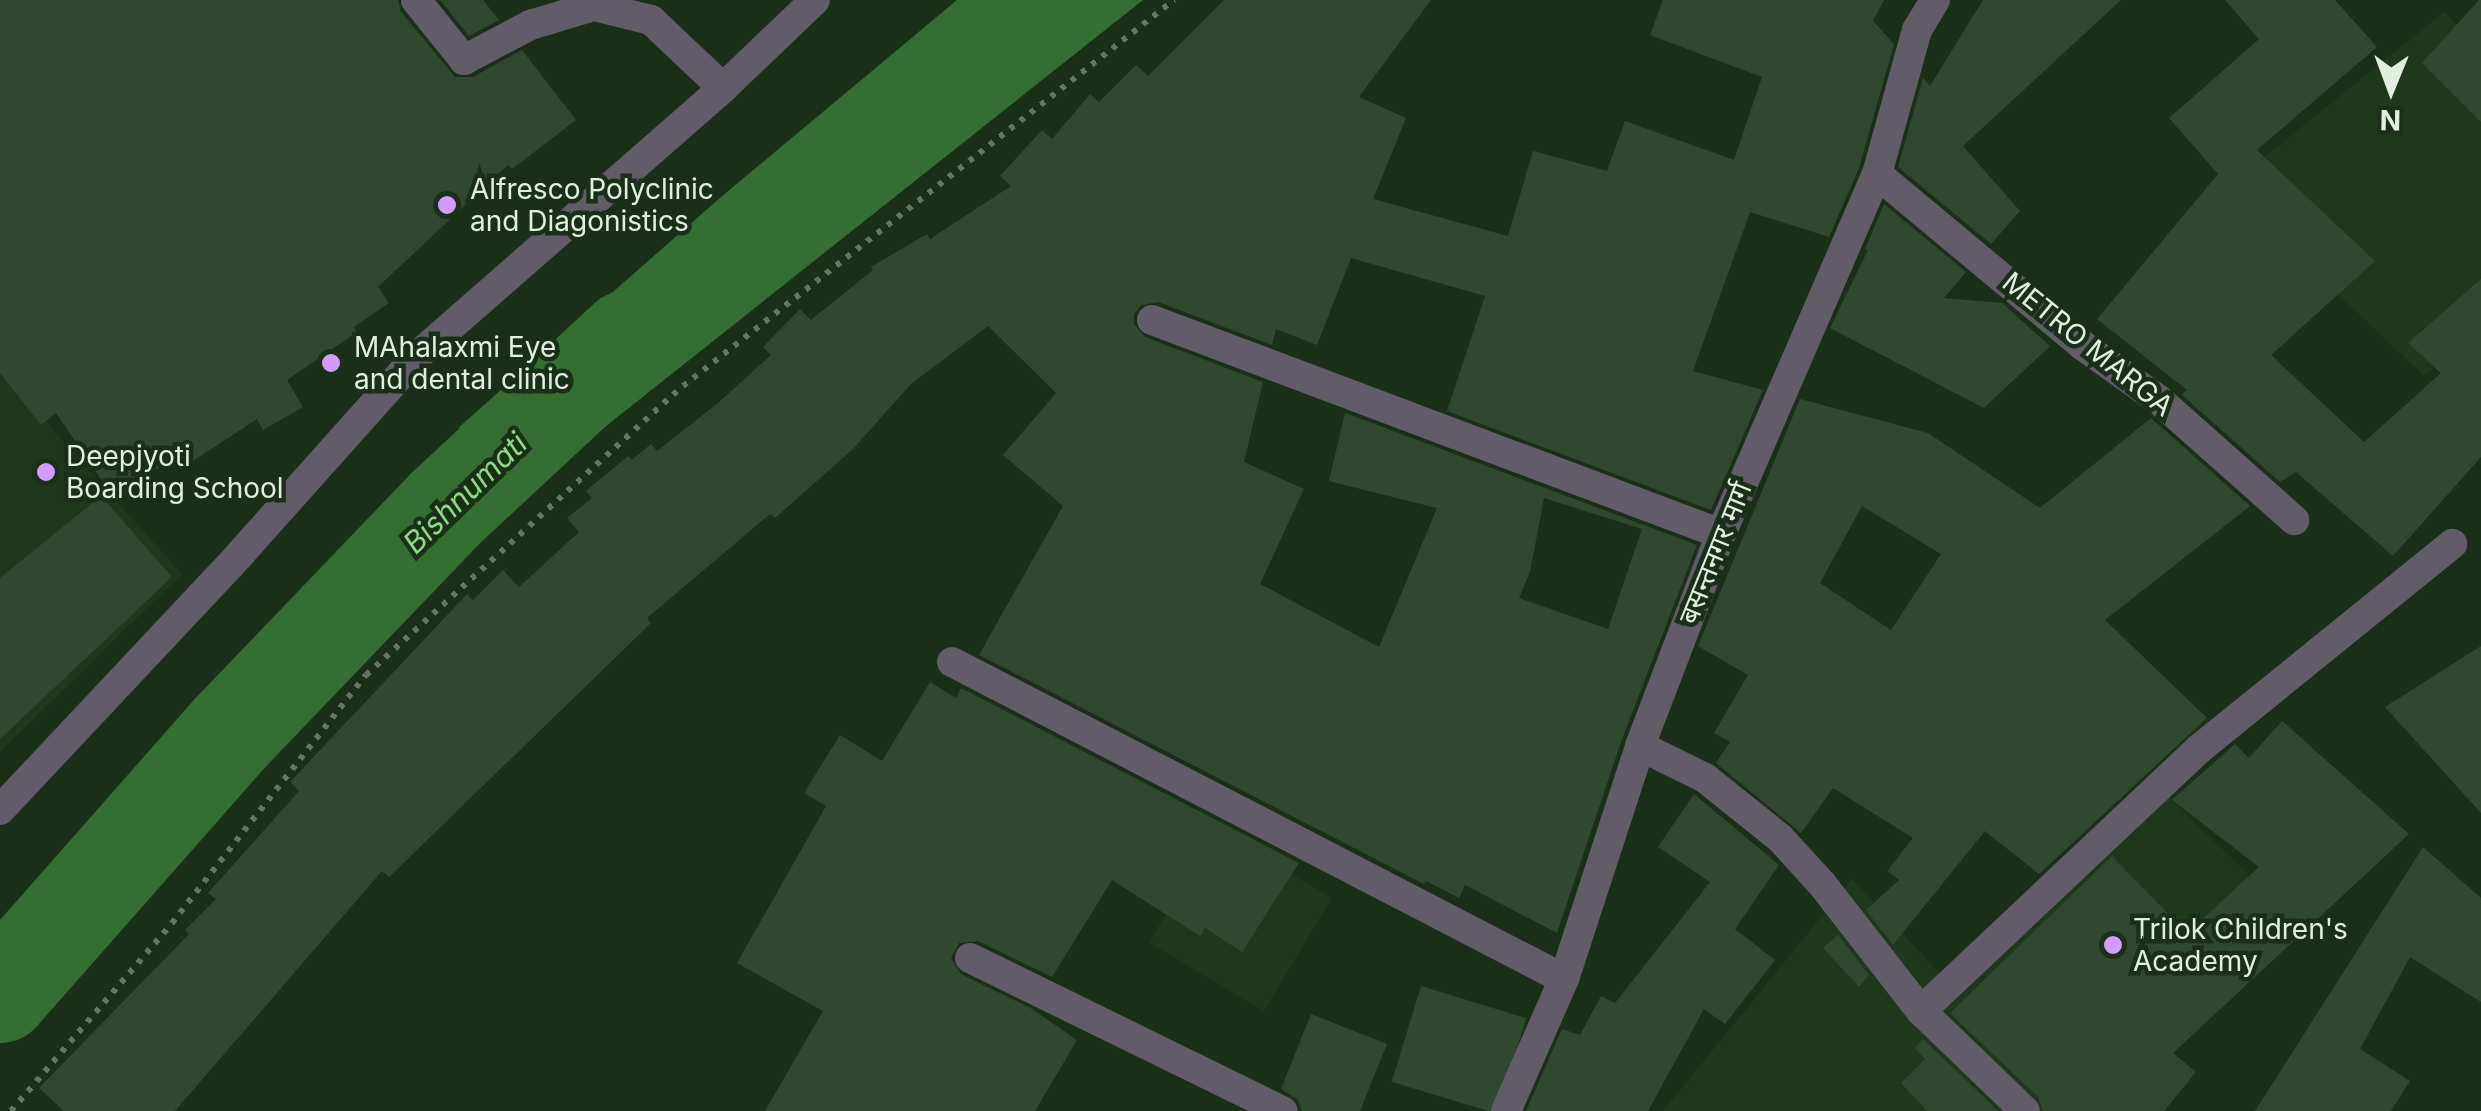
<!DOCTYPE html>
<meta charset="utf-8">
<style>
body{margin:0}
#map{position:relative;width:2481px;height:1111px;overflow:hidden;background:#1a2f18;font-family:Inter,"Noto Sans Devanagari",sans-serif}
div>[style]{position:absolute}
.built>*{inset:0;background:#1d381b;transform-origin:0 0}
.water>*{inset:0;background:#346e32}
.river>*{height:98px;margin:-49px;padding:0 49px;transform-origin:49px;border-radius:49px;background:#346e32}
.building>*{inset:0;background:#314830;transform-origin:0 0}
.path>*{height:6px;margin-top:-3px;transform-origin:0;background:repeating-linear-gradient(90deg,#647662 0 5px,transparent 0 13px)}
.minor>*{height:30px;margin:-15px;padding:0 15px;transform-origin:15px;border-radius:15px;background:#625b68}
.dots>*{width:28px;height:28px;translate:-50% -50%;box-sizing:border-box;border:5px solid #1a2f18;border-radius:50%}
span{translate:-50% -50%;white-space:nowrap;text-align:center;line-height:1.15;-webkit-text-stroke:9px #1a2f18;paint-order:stroke}
.poi-label{font-size:28px;color:#e2efe0}
.left{translate:0 -50%;text-align:left}
.street-label{font-size:28px;color:#e2efe0}
.water-label{font-size:30px;color:#8bda86;font-style:italic}
.north{position:absolute;left:2341px;top:40px;width:100px;height:100px;-webkit-text-stroke:8px #1a2f18;paint-order:stroke;rotate:181deg;font-size:28px;font-weight:700;line-height:40px;text-align:center;color:#e2efe0}
.north::after{content:'';display:block;margin:auto;width:35px;height:45px;background:#e2efe0;clip-path:polygon(50% 0,100% 100%,50% 72%,0 100%)}
</style>
<div id="map">
<div class="built">
<div style="clip-path:polygon(2444px 12px,2481px 49px,2481px 329px,2424px 376px,2226px 188px)"></div>
<div style="clip-path:polygon(0 370px,182px 574px,0 752px)"></div>
<div style="clip-path:polygon(2156px 785px,2275px 900px,2050px 1111px,1663px 1111px,1852px 879px,1954px 989px)"></div>
<div style="left:1217px;top:829px;width:134px;height:132px;rotate:31deg"></div>
</div>
<div class="water">
<div style="clip-path:polygon(957px 0,1143px 0,596px 434px,458px 428px,721px 197px)"></div>
</div>
<div class="river">
<div style="left:0;top:994px;width:351px;rotate:-48.6deg"></div>
<div style="left:232px;top:731px;width:310px;rotate:-46.2deg"></div>
<div style="left:447px;top:507px;width:246px;rotate:-42.9deg"></div>
</div>
<div class="building">
<div style="clip-path:polygon(0 0,398px 0,401px 12px,455px 77px,473px 77px,522px 50px,576px 120px,512px 169px,508px 165px,378px 287px,389px 303px,354px 327px,357px 332px,287px 380px,303px 407px,263px 430px,257px 419px,193px 461px,185px 450px,114px 498px,56px 413px,41px 425px,0 373px)"></div>
<div style="clip-path:polygon(440px 0,483px 0,499px 20px,469px 36px)"></div>
<div style="clip-path:polygon(evenodd,1224px 0,1431px 0,1359px 97px,1406px 118px,1373px 199px,1508px 236px,1533px 151px,1607px 171px,1625px 121px,1734px 160px,1762px 77px,1650px 35px,1663px 0,1884px 0,1873px 21px,1894px 44px,1859px 168px,1829px 237px,1750px 212px,1693px 371px,1763px 390px,1711px 510px,1447px 411px,1485px 296px,1351px 258px,1317px 345px,1276px 329px,1272px 345px,1158px 302px,1141px 305px,1134px 314px,1134px 324px,1145px 337px,1263px 382px,1244px 462px,1304px 489px,1260px 584px,1379px 647px,1437px 508px,1329px 481px,1345px 413px,1697px 545px,1622px 739px,1557px 933px,1465px 885px,1459px 898px,1426px 881px,1424px 884px,979px 655px,1063px 506px,1003px 455px,1056px 393px,988px 326px,911px 384px,853px 449px,775px 518px,770px 514px,647px 618px,651px 623px,389px 877px,382px 871px,175px 1111px,64px 1111px,39px 1088px,189px 934px,185px 930px,216px 899px,208px 893px,299px 791px,290px 782px,467px 594px,473px 600px,503px 570px,519px 587px,579px 532px,567px 518px,592px 498px,586px 491px,628px 456px,632px 460px,651px 444px,657px 451px,718px 403px,771px 355px,763px 347px,800px 309px,811px 320px,873px 270px,871px 267px,927px 234px,930px 239px,1011px 186px,1000px 176px,1042px 130px,1052px 139px,1090px 94px,1099px 102px,1136px 65px,1148px 76px,1224px 0,1544px 498px,1642px 529px,1608px 629px,1519px 598px,1530px 572px,1544px 498px)"></div>
<div style="clip-path:polygon(1983px 0,2121px 0,1963px 146px,2020px 211px,1991px 244px,1898px 167px,1923px 78px,1930px 86px)"></div>
<div style="clip-path:polygon(2225px 0,2335px 0,2377px 47px,2257px 150px,2375px 261px,2271px 355px,2364px 442px,2441px 373px,2408px 343px,2481px 279px,2481px 457px,2393px 556px,2296px 472px,2280px 482px,2181px 394px,2187px 390px,2097px 319px,2218px 174px,2169px 118px,2259px 39px)"></div>
<div style="clip-path:polygon(2479px 0,2481px 0,2481px 122px,2422px 63px)"></div>
<div style="clip-path:polygon(1884px 204px,1966px 272px,1944px 298px,2002px 303px,2050px 346px,1984px 408px,1830px 328px,1868px 250px,1865px 249px)"></div>
<div style="clip-path:polygon(evenodd,1800px 399px,1928px 433px,2040px 508px,2151px 418px,2250px 506px,2105px 620px,2207px 718px,2039px 874px,1985px 831px,1893px 945px,1866px 910px,1899px 880px,1887px 871px,1913px 838px,1833px 788px,1801px 833px,1716px 763px,1730px 742px,1714px 733px,1748px 675px,1698px 646px,1800px 399px,1862px 506px,1941px 554px,1891px 630px,1820px 583px,1862px 506px)"></div>
<div style="clip-path:polygon(101px 496px,172px 577px,0 739px,0 578px)"></div>
<div style="clip-path:polygon(2481px 646px,2481px 813px,2385px 707px)"></div>
<div style="clip-path:polygon(930px 682px,956px 698px,961px 688px,1299px 863px,1242px 952px,1205px 928px,1200px 936px,1112px 880px,1052px 977px,978px 941px,959px 943px,951px 958px,961px 974px,1032px 1009px,1077px 1040px,1035px 1111px,765px 1111px,823px 1011px,737px 963px,826px 806px,804px 793px,840px 735px,882px 761px)"></div>
<div style="clip-path:polygon(2282px 721px,2409px 834px,2173px 1053px,2196px 1072px,2164px 1111px,2043px 1111px,2038px 1097px,1950px 1013px,2112px 856px,2187px 933px,2259px 867px,2172px 800px,2235px 744px,2249px 758px)"></div>
<div style="clip-path:polygon(1694px 794px,1779px 865px,1735px 929px,1775px 960px,1725px 1024px,1704px 1009px,1648px 1111px,1526px 1111px,1562px 1029px,1580px 1035px,1601px 996px,1615px 1003px,1710px 882px,1658px 847px)"></div>
<div style="clip-path:polygon(2423px 847px,2481px 898px,2481px 1002px,2410px 957px,2360px 1049px,2410px 1081px,2391px 1111px,2255px 1111px)"></div>
<div style="clip-path:polygon(1838px 935px,1869px 975px,1859px 987px,1823px 948px)"></div>
<div style="left:1421px;top:986px;width:110px;height:100px;rotate:17deg"></div>
<div style="clip-path:polygon(1311px 1014px,1387px 1044px,1360px 1111px,1302px 1111px,1298px 1100px,1281px 1089px)"></div>
<div style="clip-path:polygon(1923px 1039px,1998px 1111px,1927px 1111px,1901px 1083px,1925px 1059px,1915px 1048px)"></div>
</div>
<div class="path">
<div style="left:11px;top:1111px;width:248px;rotate:-49.4deg"></div>
<div style="left:172px;top:923px;width:315px;rotate:-52deg"></div>
<div style="left:366px;top:675px;width:429px;rotate:-42.4deg"></div>
<div style="left:683px;top:386px;width:625px;rotate:-38.17deg"></div>
</div>
<div class="minor">
<div style="left:416px;top:0;width:77px;rotate:51.3deg"></div>
<div style="left:464px;top:60px;width:75px;rotate:-27.9deg"></div>
<div style="left:530px;top:25px;width:67px;rotate:-16.5deg"></div>
<div style="left:594px;top:6px;width:59px;rotate:13.8deg"></div>
<div style="left:651px;top:20px;width:99px;rotate:43.4deg"></div>
<div style="left:1877px;top:174px;width:267px;rotate:39.8deg"></div>
<div style="left:2082px;top:345px;width:95px;rotate:35.5deg"></div>
<div style="left:2159px;top:400px;width:181px;rotate:41.6deg"></div>
<div style="left:1152px;top:320px;width:608px;rotate:20.61deg"></div>
<div style="left:952px;top:662px;width:689px;rotate:27.38deg"></div>
<div style="left:1640px;top:746px;width:72px;rotate:26.2deg"></div>
<div style="left:1705px;top:778px;width:96px;rotate:38.7deg"></div>
<div style="left:1780px;top:838px;width:62px;rotate:47.6deg"></div>
<div style="left:1822px;top:884px;width:161px;rotate:52.1deg"></div>
<div style="left:1921px;top:1011px;width:144px;rotate:43.9deg"></div>
<div style="left:0;top:810px;width:352px;rotate:-46.8deg"></div>
<div style="left:241px;top:553px;width:264px;rotate:-48.2deg"></div>
<div style="left:417px;top:356px;width:407px;rotate:-41.2deg"></div>
<div style="left:723px;top:88px;width:127px;rotate:-43.7deg"></div>
<div style="left:970px;top:958px;width:348px;rotate:26.1deg"></div>
<div style="left:1921px;top:1011px;width:382px;rotate:-43.3deg"></div>
<div style="left:2199px;top:749px;width:326px;rotate:-39deg"></div>
<div style="left:1506px;top:1111px;width:144px;rotate:-66.3deg"></div>
<div style="left:1564px;top:979px;width:245px;rotate:-71.9deg"></div>
<div style="left:1640px;top:746px;width:227px;rotate:-69.1deg"></div>
<div style="left:1721px;top:534px;width:392px;rotate:-66.6deg"></div>
<div style="left:1877px;top:174px;width:149px;rotate:-74.5deg"></div>
<div style="left:1917px;top:30px;width:35px;rotate:-59deg"></div>
</div>
<div class="dots">
<div style="left:447px;top:205px;background:#d39cfc"></div>
<div style="left:331px;top:363px;background:#d39cfc"></div>
<div style="left:46px;top:472px;background:#d39cfc"></div>
<div style="left:2113px;top:945px;background:#d39cfc"></div>
</div>
<div class="poi-label">
<span class="left" style="left:470px;top:205px">Alfresco Polyclinic<br>and Diagonistics</span>
<span class="left" style="left:354px;top:363px">MAhalaxmi Eye<br>and dental clinic</span>
<span class="left" style="left:66px;top:472px">Deepjyoti<br>Boarding School</span>
<span class="left" style="left:2133px;top:945px">Trilok Children's<br>Academy</span>
</div>
<div class="street-label">
<span style="left:2088px;top:344px;rotate:39deg">METRO MARGA</span>
<span style="left:1715px;top:553px;rotate:-68deg">बसन्तनगर मार्ग</span>
</div>
<div class="water-label">
<span style="left:465px;top:493px;rotate:-44deg">Bishnumati</span>
</div>
<div class="north">N</div>
</div>
